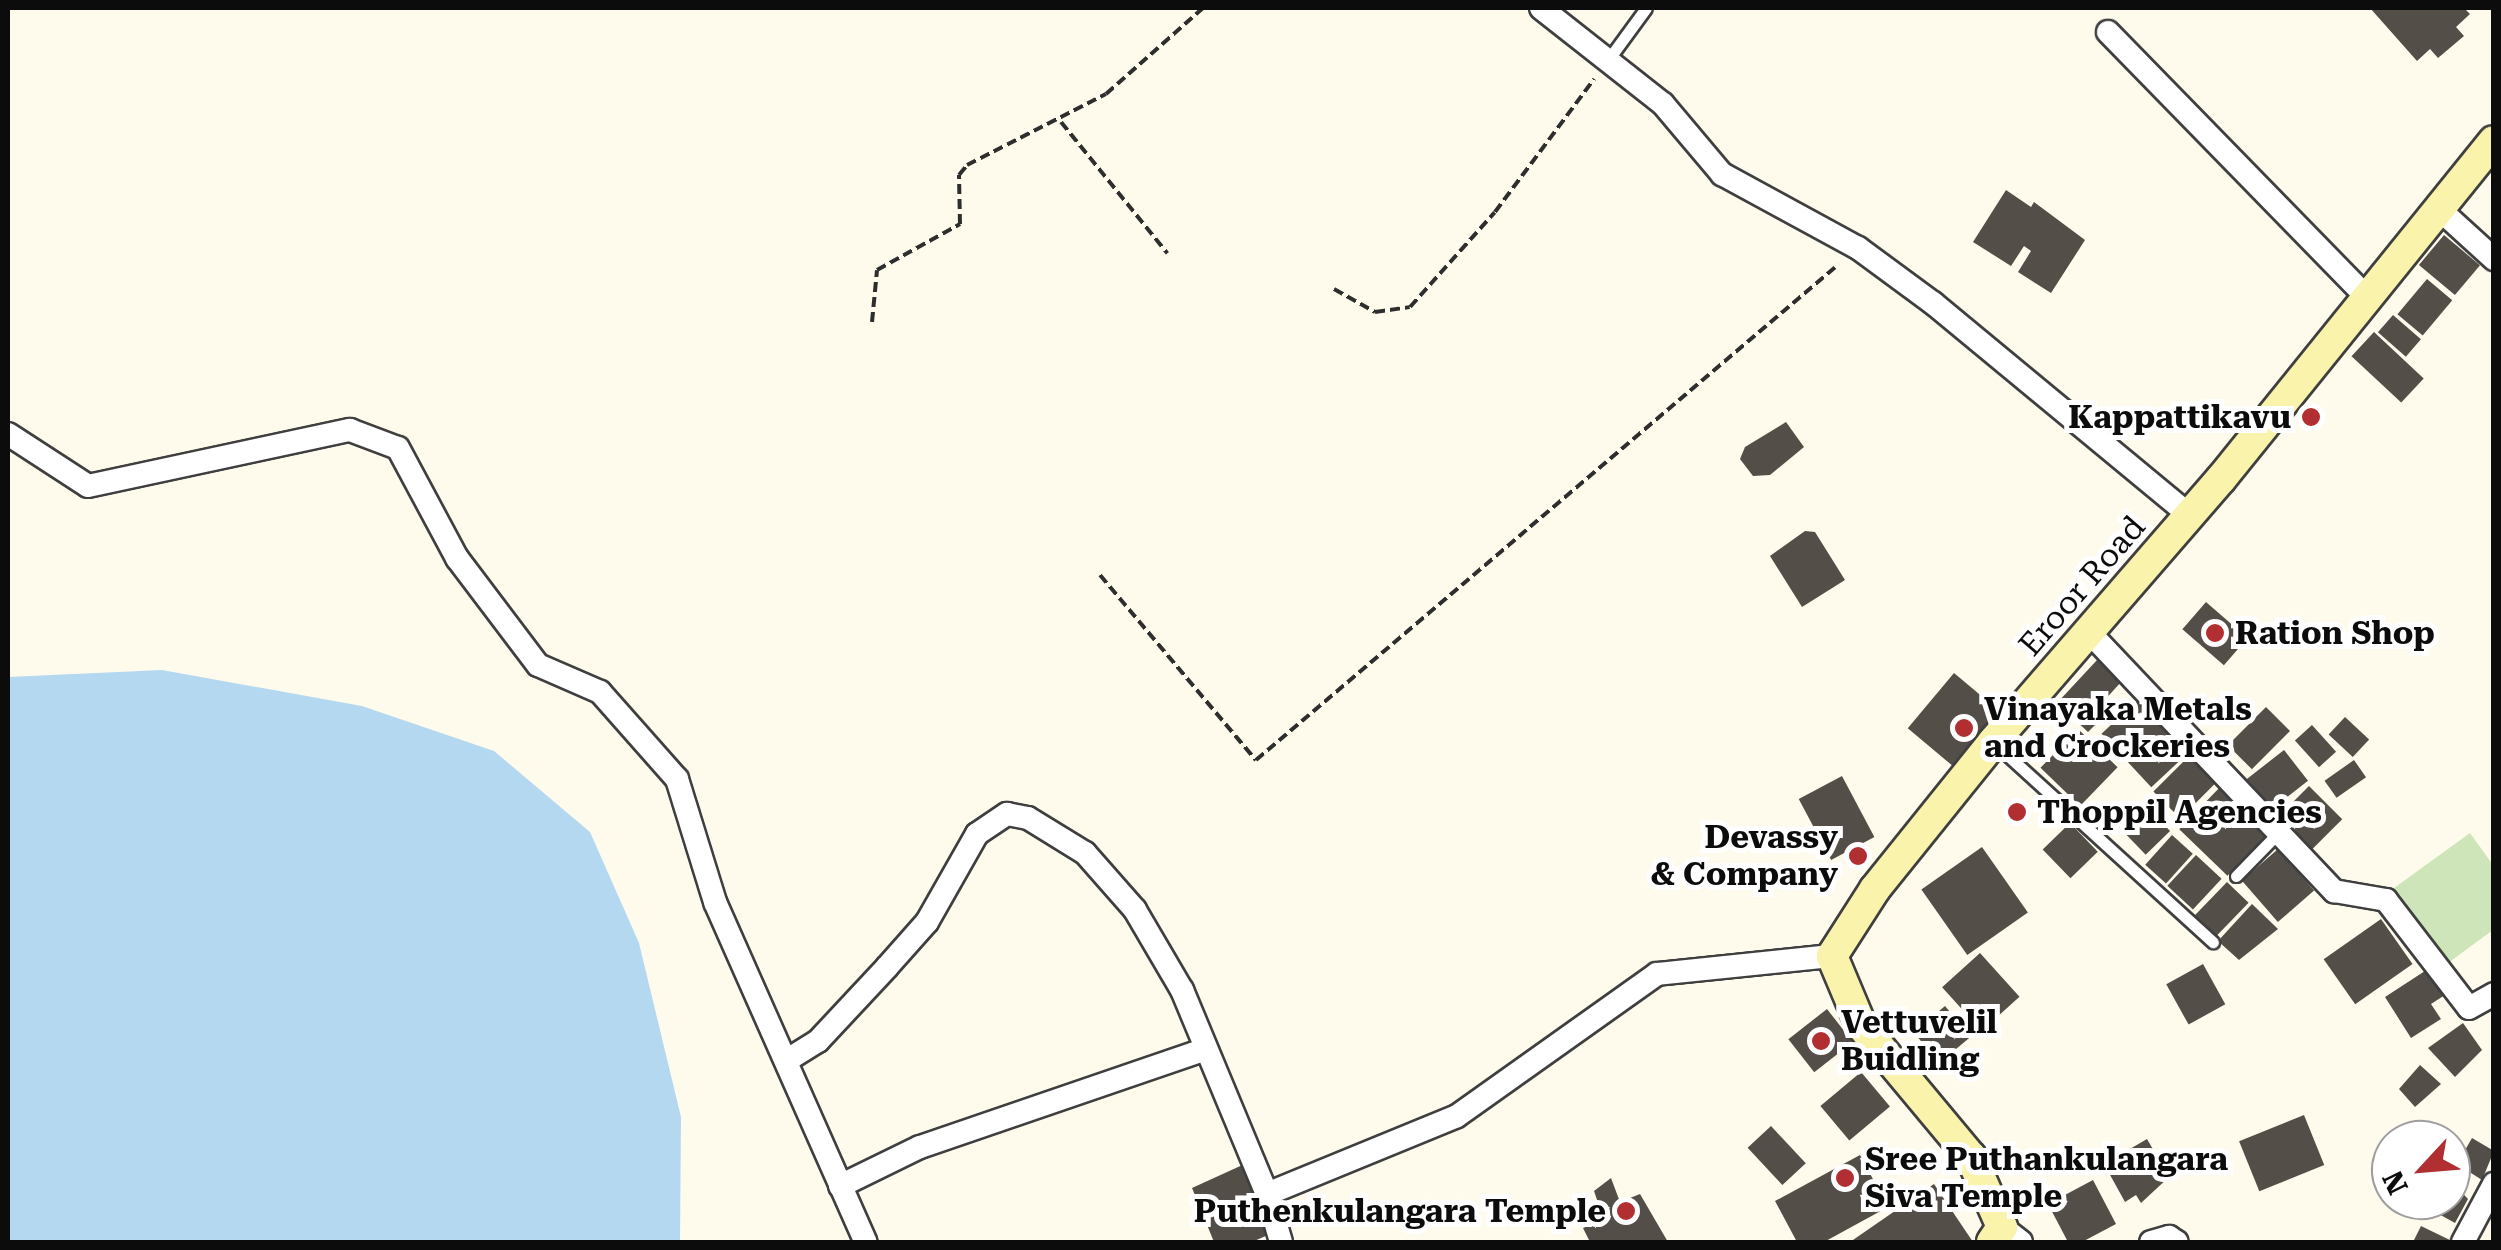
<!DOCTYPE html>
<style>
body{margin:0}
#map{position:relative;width:2501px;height:1250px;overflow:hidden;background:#fefbec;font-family:"Roboto Serif",serif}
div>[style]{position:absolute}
.green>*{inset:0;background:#cee5b9}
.water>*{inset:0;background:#b5d8f1}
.building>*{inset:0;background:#544e49;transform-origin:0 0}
.path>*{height:4px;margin-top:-2px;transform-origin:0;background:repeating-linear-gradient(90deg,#2e2e2e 0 10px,transparent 0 15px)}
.roads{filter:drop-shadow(2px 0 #3f3f3f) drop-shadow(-2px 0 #3f3f3f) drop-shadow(0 2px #3f3f3f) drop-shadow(0 -2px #3f3f3f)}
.service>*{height:11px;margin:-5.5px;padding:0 5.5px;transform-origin:5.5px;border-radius:5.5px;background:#fff}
.minor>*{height:22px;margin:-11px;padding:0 11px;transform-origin:11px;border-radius:11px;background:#fff}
.secondary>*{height:30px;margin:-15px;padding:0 15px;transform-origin:15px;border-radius:15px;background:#f9f3ac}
.dots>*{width:28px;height:28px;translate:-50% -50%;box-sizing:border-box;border:5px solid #fff;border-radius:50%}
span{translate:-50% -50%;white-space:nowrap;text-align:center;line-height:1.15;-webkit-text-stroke:10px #fff;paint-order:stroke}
.poi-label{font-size:32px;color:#0c0c0c;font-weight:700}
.right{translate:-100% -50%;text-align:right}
.left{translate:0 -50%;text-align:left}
.street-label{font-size:32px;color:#0c0c0c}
.frame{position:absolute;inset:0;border:10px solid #0c0c0c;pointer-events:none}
.north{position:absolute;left:2371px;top:1120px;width:100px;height:100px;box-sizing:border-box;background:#fff;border:2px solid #9e9e9e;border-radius:50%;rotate:244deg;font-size:28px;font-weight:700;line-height:40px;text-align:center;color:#0c0c0c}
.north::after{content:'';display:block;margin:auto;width:35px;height:45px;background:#b12f30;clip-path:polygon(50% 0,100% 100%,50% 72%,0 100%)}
</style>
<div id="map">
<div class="green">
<div style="clip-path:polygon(2470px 833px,2493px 865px,2493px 930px,2448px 963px,2394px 888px)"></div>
</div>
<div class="water">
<div style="clip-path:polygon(162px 670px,362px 706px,494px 751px,590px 832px,639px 943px,681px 1117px,680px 1242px,8px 1242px,8px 677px)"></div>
</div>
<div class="building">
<div style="clip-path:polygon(2370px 8px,2464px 8px,2470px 14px,2456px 27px,2464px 36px,2438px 58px,2430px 49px,2417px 61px)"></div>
<div style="clip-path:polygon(2006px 190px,2031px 207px,2034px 202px,2085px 240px,2051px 293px,2018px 272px,2031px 251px,2024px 246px,2011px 266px,1973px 242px)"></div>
<div style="left:2444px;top:235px;width:47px;height:39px;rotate:40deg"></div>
<div style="left:2427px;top:279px;width:33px;height:46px;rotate:40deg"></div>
<div style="left:2393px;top:315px;width:37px;height:23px;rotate:41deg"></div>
<div style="left:2374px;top:332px;width:68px;height:33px;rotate:43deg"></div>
<div style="clip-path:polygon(1786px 422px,1804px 447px,1770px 475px,1753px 476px,1740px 459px,1745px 447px)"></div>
<div style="clip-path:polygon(1805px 531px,1815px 532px,1845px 580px,1802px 607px,1770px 556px)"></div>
<div style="left:2206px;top:602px;width:55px;height:36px;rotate:41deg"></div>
<div style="clip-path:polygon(2098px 659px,2122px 681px,2091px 715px,2098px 722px,2088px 732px,2057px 703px)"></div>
<div style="left:1954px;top:673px;width:62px;height:72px;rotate:40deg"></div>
<div style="left:2141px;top:697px;width:73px;height:54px;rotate:47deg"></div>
<div style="left:2266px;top:707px;width:34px;height:54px;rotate:45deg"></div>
<div style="left:2345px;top:717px;width:33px;height:24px;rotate:43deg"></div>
<div style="left:2312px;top:725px;width:36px;height:23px;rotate:48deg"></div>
<div style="left:2078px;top:729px;width:55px;height:54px;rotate:44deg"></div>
<div style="left:2284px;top:750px;width:39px;height:52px;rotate:52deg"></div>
<div style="left:2193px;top:752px;width:38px;height:56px;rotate:45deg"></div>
<div style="left:2354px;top:760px;width:21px;height:36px;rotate:55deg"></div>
<div style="left:1842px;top:776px;width:69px;height:49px;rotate:62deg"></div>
<div style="left:2223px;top:784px;width:67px;height:63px;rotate:44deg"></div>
<div style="left:2309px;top:786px;width:47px;height:45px;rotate:45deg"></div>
<div style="left:2143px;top:803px;width:39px;height:34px;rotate:46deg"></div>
<div style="left:2070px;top:823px;width:40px;height:38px;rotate:46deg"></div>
<div style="left:2172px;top:835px;width:28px;height:40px;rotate:42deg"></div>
<div style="left:1982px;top:847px;width:80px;height:74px;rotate:55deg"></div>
<div style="left:2278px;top:849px;width:55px;height:48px;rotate:49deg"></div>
<div style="left:2196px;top:855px;width:35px;height:42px;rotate:43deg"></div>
<div style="left:2227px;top:882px;width:30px;height:48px;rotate:44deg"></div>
<div style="clip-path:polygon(2252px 904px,2278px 929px,2239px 960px,2218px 941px)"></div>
<div style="left:2381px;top:919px;width:55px;height:70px;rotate:55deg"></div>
<div style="left:1980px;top:953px;width:59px;height:51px;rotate:48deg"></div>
<div style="left:2203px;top:964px;width:46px;height:42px;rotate:61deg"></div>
<div style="clip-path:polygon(2428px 969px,2445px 995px,2431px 1004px,2441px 1019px,2411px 1038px,2385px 997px)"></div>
<div style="left:1945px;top:1006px;width:40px;height:41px;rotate:50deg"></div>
<div style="left:1827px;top:1009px;width:42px;height:49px;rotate:52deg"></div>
<div style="clip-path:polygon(2463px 1023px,2482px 1050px,2455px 1077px,2428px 1048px)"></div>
<div style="clip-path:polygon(2420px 1065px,2441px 1084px,2415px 1107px,2399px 1089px)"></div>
<div style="left:1861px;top:1072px;width:45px;height:53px;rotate:50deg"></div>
<div style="left:2304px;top:1115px;width:54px;height:70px;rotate:68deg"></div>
<div style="left:1771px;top:1126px;width:51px;height:32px;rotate:47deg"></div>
<div style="clip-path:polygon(2472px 1138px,2494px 1151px,2482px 1180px,2457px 1164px)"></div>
<div style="clip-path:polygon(2147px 1139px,2169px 1177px,2141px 1203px,2136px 1195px,2125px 1202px,2104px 1164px)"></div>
<div style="clip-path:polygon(1860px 1155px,1888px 1207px,1824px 1242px,1797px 1242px,1775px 1201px)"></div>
<div style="clip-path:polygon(1249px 1162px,1275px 1232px,1252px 1242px,1214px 1242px,1192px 1188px)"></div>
<div style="clip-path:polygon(1611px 1178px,1620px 1202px,1640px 1194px,1668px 1242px,1590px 1242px,1583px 1228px,1604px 1220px,1594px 1191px)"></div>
<div style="clip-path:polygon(2093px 1180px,2116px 1224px,2082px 1242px,2068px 1242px,2048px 1204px)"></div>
<div style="clip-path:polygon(2451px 1181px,2468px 1199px,2455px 1223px,2428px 1208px,2432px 1200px,2451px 1200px)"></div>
<div style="clip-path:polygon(1934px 1184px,1973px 1242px,1850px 1242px)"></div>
<div style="clip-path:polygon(2421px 1226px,2454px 1242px,2413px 1242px)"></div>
</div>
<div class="path">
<div style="left:1061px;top:122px;width:169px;rotate:51deg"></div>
<div style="left:1334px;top:289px;width:47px;rotate:29.3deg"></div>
<div style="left:1375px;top:312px;width:35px;rotate:-8deg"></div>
<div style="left:1410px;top:307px;width:127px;rotate:-48.2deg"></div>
<div style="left:1495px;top:212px;width:166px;rotate:-53.3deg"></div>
<div style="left:872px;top:322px;width:52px;rotate:-84.5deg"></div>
<div style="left:877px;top:270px;width:95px;rotate:-29deg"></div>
<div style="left:960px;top:224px;width:49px;rotate:-91.2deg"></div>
<div style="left:959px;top:175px;width:13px;rotate:-51deg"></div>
<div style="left:967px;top:165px;width:156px;rotate:-27.1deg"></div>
<div style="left:1106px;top:94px;width:130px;rotate:-41.6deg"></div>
<div style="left:1100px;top:575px;width:242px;rotate:49.9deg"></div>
<div style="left:1256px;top:760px;width:765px;rotate:-40.39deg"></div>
</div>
<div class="roads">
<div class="service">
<div style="left:1608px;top:60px;width:64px;rotate:-53.8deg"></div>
<div style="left:1994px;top:743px;width:296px;rotate:42.3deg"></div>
<div style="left:2236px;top:876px;width:60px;rotate:-45.7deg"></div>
</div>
<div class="minor">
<div style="left:1541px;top:8px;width:155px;rotate:38.2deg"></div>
<div style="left:1663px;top:104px;width:92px;rotate:49.9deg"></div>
<div style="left:1722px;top:174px;width:155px;rotate:28.6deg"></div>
<div style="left:1858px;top:248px;width:93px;rotate:36.3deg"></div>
<div style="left:1933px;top:303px;width:332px;rotate:39.6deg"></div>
<div style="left:2108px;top:32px;width:371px;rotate:45.7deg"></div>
<div style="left:2438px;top:208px;width:76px;rotate:42.3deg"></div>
<div style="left:8px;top:434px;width:95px;rotate:33deg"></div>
<div style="left:88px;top:486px;width:268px;rotate:-12.1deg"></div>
<div style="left:350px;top:430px;width:51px;rotate:20.6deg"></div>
<div style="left:398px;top:448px;width:125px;rotate:61.8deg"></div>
<div style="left:457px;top:558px;width:134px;rotate:52.9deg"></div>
<div style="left:538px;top:665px;width:68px;rotate:23.5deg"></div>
<div style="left:600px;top:692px;width:116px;rotate:48.5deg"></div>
<div style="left:677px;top:779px;width:129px;rotate:72.8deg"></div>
<div style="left:715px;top:902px;width:372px;rotate:66.1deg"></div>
<div style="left:2089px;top:632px;width:357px;rotate:46.6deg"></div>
<div style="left:2334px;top:891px;width:53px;rotate:9.8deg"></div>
<div style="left:2386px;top:900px;width:136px;rotate:52.5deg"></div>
<div style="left:2469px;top:1008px;width:29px;rotate:-29deg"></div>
<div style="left:789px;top:1059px;width:34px;rotate:-32deg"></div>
<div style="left:818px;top:1041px;width:101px;rotate:-47deg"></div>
<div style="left:887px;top:967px;width:60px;rotate:-48.4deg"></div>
<div style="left:927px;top:922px;width:101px;rotate:-60.4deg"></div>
<div style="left:977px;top:834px;width:36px;rotate:-34deg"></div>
<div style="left:1007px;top:814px;width:21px;rotate:11deg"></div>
<div style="left:1028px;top:818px;width:67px;rotate:31.6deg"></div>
<div style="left:1085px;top:853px;width:76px;rotate:48.7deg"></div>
<div style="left:1135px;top:910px;width:93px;rotate:59.6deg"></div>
<div style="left:1182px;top:990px;width:221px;rotate:67.4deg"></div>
<div style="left:1267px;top:1194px;width:205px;rotate:-22.3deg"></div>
<div style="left:1457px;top:1116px;width:245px;rotate:-35.4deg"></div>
<div style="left:1657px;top:974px;width:176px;rotate:-5.9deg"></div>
<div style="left:840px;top:1186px;width:89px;rotate:-26deg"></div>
<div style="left:920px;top:1147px;width:302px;rotate:-18.9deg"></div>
<div style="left:1267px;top:1194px;width:50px;rotate:73.7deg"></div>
<div style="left:2002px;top:1227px;width:24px;rotate:38deg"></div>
<div style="left:2151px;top:1242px;width:19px;rotate:-16deg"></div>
<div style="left:2169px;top:1237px;width:9px;rotate:32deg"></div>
<div style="left:2463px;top:1242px;width:66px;rotate:-61.9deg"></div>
</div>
<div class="secondary">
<div style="left:1992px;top:1242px;width:18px;rotate:-56deg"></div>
<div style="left:2002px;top:1227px;width:77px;rotate:-113.9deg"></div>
<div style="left:1971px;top:1157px;width:172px;rotate:-129.8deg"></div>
<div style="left:1861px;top:1025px;width:75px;rotate:-112.8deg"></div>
<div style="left:1832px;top:956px;width:80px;rotate:-57.3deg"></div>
<div style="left:1875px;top:889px;width:189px;rotate:-51.2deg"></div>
<div style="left:1993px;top:742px;width:348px;rotate:-49.1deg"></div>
<div style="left:2221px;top:479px;width:434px;rotate:-51.1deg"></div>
</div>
</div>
<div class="dots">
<div style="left:2311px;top:417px;background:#b12f30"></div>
<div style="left:2215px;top:633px;background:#b12f30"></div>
<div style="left:1964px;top:728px;background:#b12f30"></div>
<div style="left:2017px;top:812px;background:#b12f30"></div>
<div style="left:1858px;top:856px;background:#b12f30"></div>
<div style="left:1821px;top:1041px;background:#b12f30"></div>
<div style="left:1845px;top:1178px;background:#b12f30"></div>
<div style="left:1626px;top:1211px;background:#b12f30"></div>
</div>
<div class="poi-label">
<span class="right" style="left:2291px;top:417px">Kappattikavu</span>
<span class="left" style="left:2235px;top:633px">Ration Shop</span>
<span class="left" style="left:1984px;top:728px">Vinayaka Metals<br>and Crockeries</span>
<span class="left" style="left:2037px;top:812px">Thoppil Agencies</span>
<span class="right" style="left:1838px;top:856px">Devassy<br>&amp; Company</span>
<span class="left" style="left:1841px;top:1041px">Vettuvelil<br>Buidling</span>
<span class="left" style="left:1865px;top:1178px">Sree Puthankulangara<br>Siva Temple</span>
<span class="right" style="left:1606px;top:1211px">Puthenkulangara Temple</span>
</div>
<div class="street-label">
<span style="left:2082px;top:586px;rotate:-49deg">Eroor Road</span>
</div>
<div class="frame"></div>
<div class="north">N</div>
</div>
